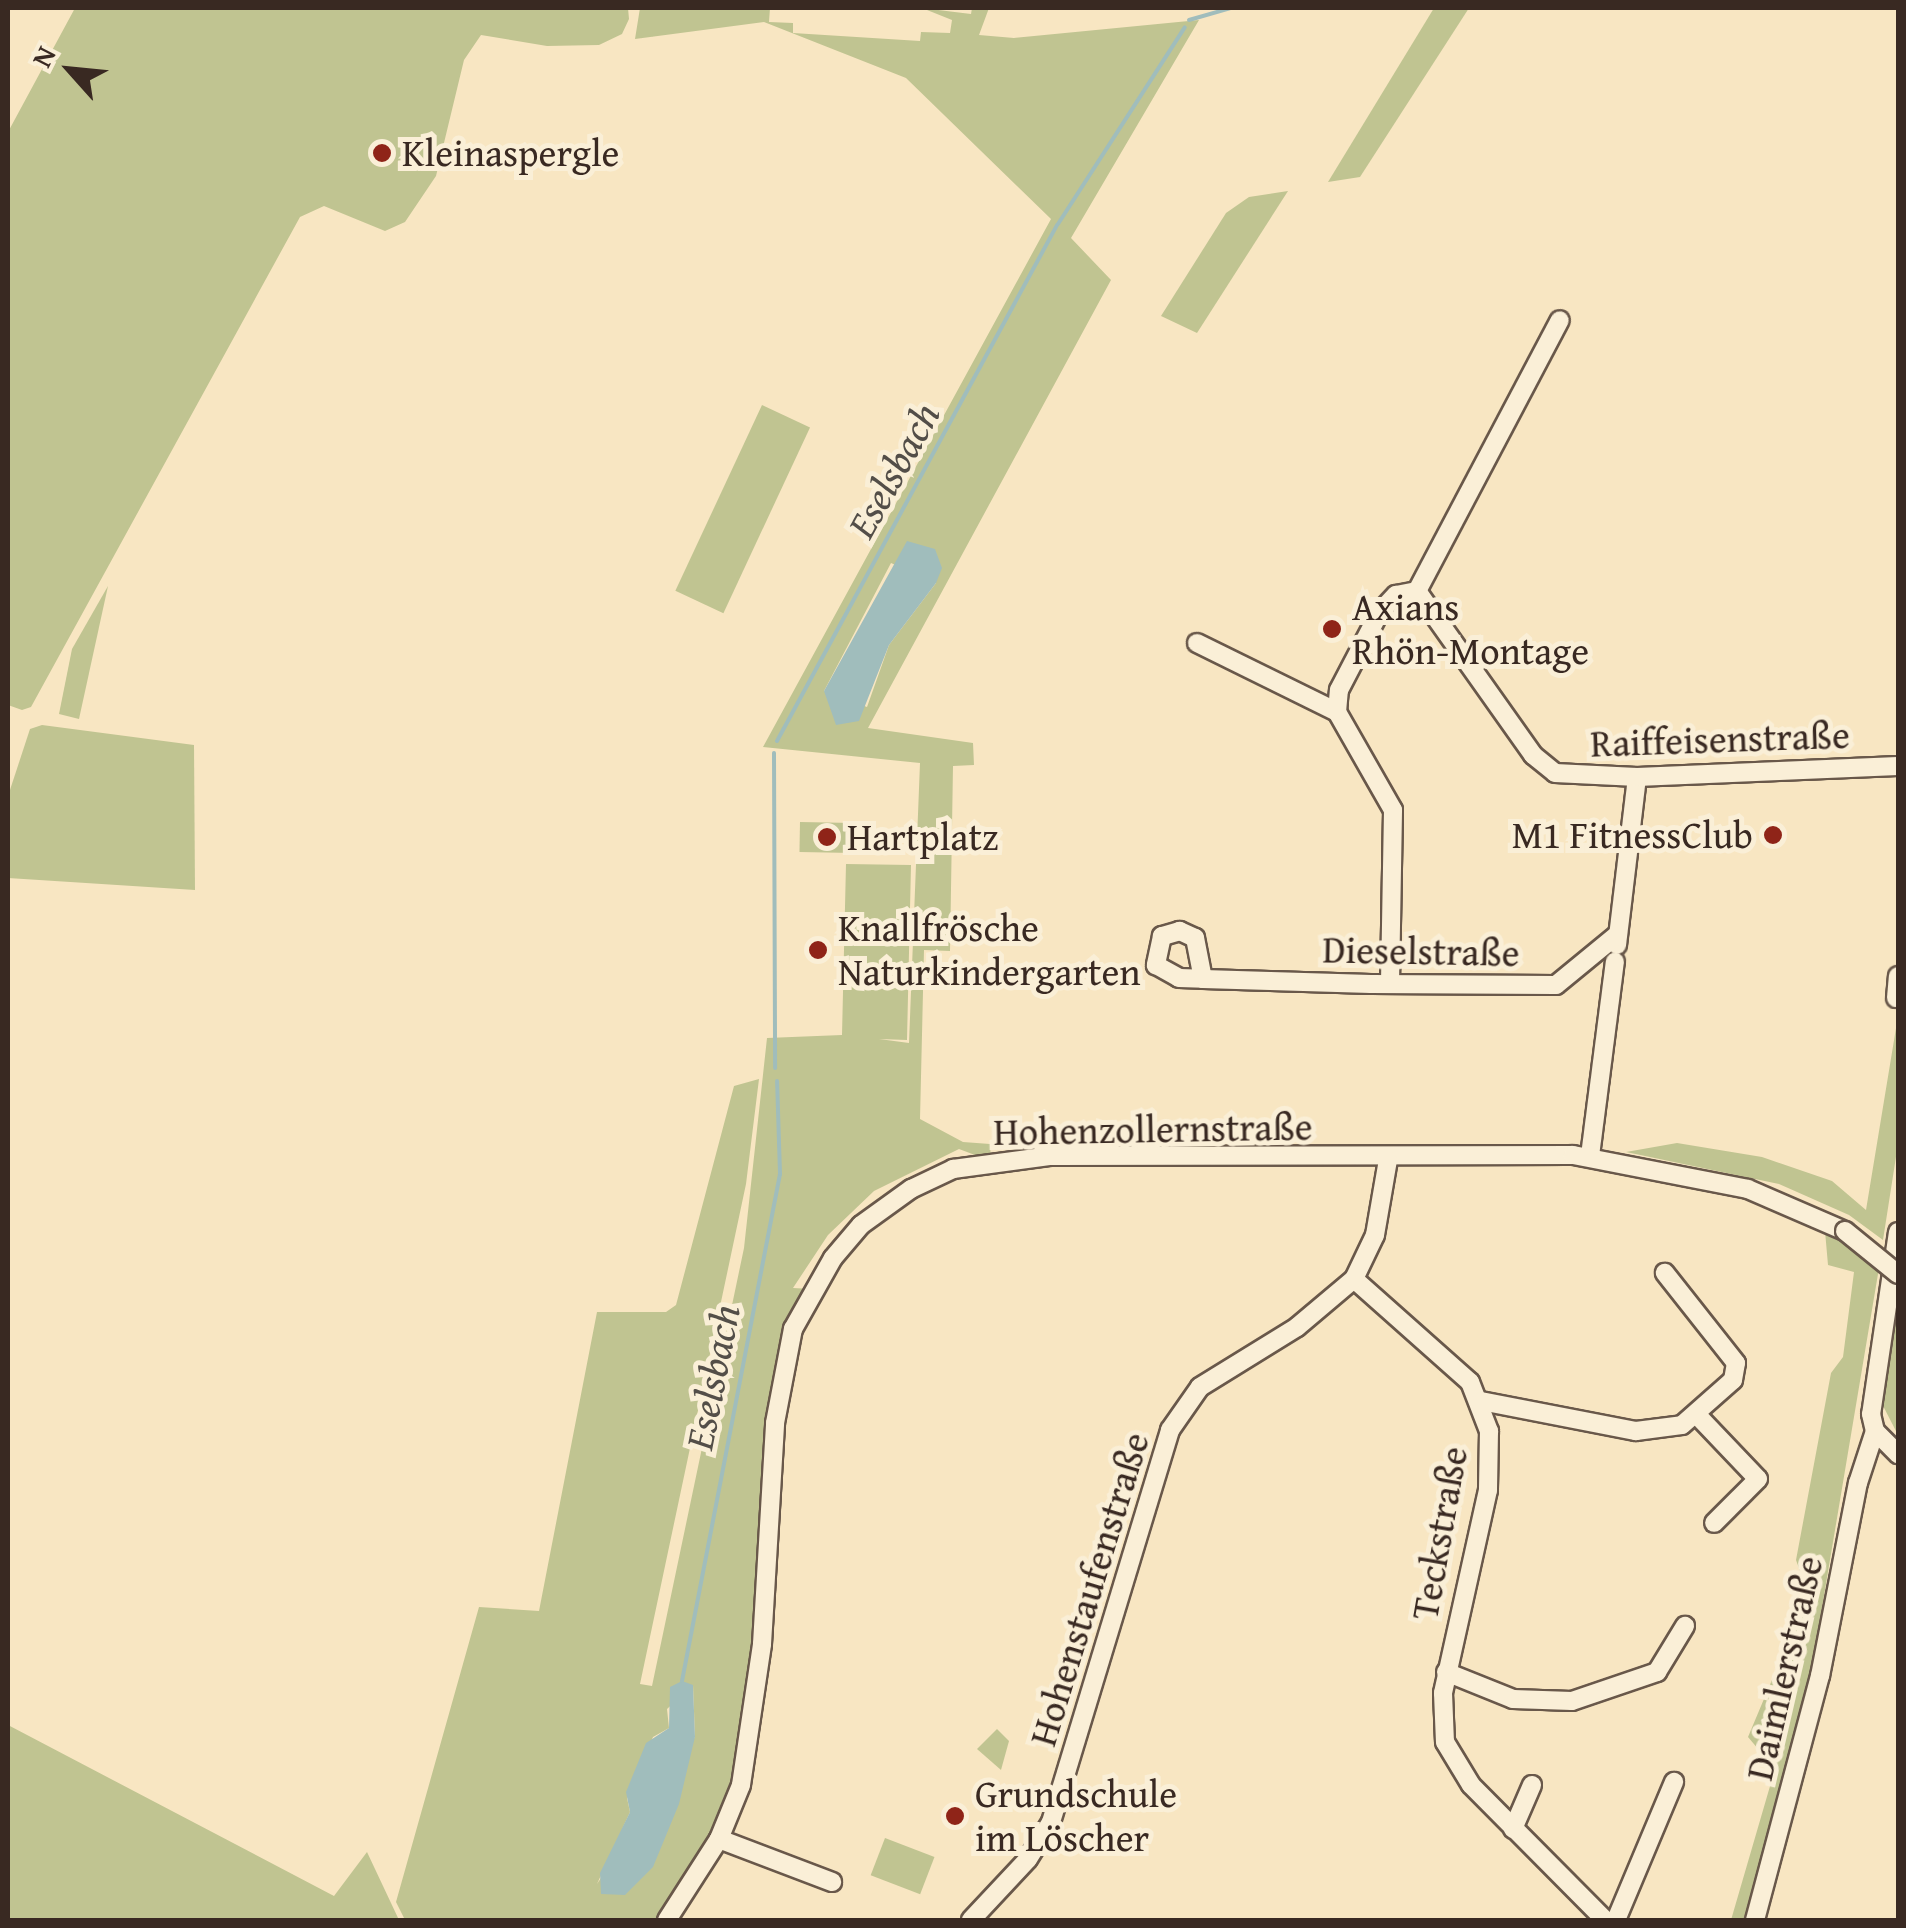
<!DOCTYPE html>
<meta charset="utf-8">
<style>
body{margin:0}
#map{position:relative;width:1906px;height:1928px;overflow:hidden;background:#f8e6c2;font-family:"Gentium Book Plus",serif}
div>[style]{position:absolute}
.green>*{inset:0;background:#c0c491;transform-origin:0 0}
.water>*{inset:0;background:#a0bdbc}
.stream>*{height:4px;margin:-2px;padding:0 2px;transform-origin:2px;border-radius:2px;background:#a0bdbc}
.roads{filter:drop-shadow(2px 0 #69584a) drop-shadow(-2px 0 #69584a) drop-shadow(0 2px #69584a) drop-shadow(0 -2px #69584a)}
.minor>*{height:18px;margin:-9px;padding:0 9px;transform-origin:9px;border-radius:9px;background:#faefd7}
.bridges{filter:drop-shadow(2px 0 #69584a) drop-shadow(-2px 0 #69584a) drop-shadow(0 2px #69584a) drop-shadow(0 -2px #69584a)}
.minor-bridge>*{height:18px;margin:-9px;padding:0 9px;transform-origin:9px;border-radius:9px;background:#faefd7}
.dots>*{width:28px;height:28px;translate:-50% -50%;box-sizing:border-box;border:5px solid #faefd7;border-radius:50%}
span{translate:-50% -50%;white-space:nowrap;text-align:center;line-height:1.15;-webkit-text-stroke:10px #faefd7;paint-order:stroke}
.poi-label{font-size:38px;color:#392922}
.left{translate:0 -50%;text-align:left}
.right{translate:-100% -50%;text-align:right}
.street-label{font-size:38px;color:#392922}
.water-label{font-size:40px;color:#534e48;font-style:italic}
.frame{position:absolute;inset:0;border:10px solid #392922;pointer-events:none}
.north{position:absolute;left:20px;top:20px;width:100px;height:100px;-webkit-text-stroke:8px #faefd7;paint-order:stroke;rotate:297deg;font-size:28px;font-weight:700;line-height:40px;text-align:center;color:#392922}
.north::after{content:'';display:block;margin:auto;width:35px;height:45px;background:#392922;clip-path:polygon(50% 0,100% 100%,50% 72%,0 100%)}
</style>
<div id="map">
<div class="green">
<div style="clip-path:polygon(75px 8px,628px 8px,629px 19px,622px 34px,599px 45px,547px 46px,481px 35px,464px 60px,436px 176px,405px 222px,385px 231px,324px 206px,300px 217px,31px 707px,22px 710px,8px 705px,8px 132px)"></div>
<div style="clip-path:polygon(evenodd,640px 8px,770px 8px,769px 22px,793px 23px,793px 33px,920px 41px,921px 32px,950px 33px,952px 20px,922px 8px,971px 14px,972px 8px,989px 8px,979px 35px,1014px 38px,1199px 20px,1071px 238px,1111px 280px,868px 728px,973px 743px,974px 765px,953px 766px,950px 951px,924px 950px,920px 1119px,963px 1142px,990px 1144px,991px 1161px,959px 1149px,874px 1191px,828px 1235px,793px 1288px,812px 1289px,793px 1329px,741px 1785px,667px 1920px,405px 1920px,396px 1902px,479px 1607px,539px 1611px,597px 1312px,666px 1312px,676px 1305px,734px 1086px,759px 1079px,746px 1184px,640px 1684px,652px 1686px,744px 1248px,767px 1038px,842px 1035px,846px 864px,911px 865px,907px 1040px,879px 1039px,909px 1043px,920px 763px,763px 747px,1051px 219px,906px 78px,764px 22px,635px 39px,640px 8px,891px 563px,936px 583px,889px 645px,867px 707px,824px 691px,891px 563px,640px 8px,693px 1685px,695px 1737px,597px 1884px,630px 1812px,627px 1798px,653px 1737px,669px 1728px,667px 1709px,693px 1685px)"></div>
<div style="clip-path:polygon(1434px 8px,1469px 8px,1360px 177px,1328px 182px)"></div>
<div style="clip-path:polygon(1288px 191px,1197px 333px,1161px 316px,1226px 213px,1249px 197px)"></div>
<div style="left:762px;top:405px;width:53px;height:205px;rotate:25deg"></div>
<div style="clip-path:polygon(108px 586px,79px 719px,59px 714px,72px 649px)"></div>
<div style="clip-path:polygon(42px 725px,194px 745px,195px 890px,8px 878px,8px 796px,30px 729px)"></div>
<div style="left:800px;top:822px;width:54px;height:30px;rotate:1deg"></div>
<div style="clip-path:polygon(1898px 1016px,1898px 1144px,1883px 1240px,1849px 1215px,1779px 1184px,1626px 1152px,1677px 1143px,1762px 1157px,1832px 1181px,1866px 1210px)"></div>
<div style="clip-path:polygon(1825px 1231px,1879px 1268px,1810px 1679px,1746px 1920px,1731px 1920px,1775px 1769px,1748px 1737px,1795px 1625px,1802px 1577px,1796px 1560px,1831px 1373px,1843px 1357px,1854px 1272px,1828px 1265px)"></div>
<div style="clip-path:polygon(1896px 1295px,1898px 1299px,1898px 1435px,1879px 1398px)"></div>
<div style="clip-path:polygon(8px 1725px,334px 1896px,367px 1852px,399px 1920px,8px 1920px)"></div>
<div style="clip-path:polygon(997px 1729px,1009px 1741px,1001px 1770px,977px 1749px)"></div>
<div style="left:885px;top:1838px;width:53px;height:40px;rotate:21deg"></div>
</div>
<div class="water">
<div style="clip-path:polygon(907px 541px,935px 549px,942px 568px,936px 583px,889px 645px,859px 721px,836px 725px,824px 691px)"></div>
<div style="clip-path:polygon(682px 1681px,693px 1685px,695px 1737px,679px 1804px,653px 1867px,625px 1895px,601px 1894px,600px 1873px,630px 1812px,626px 1792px,646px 1743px,669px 1728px,670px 1687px)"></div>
</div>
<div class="stream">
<div style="left:1189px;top:20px;width:44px;rotate:-15.9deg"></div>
<div style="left:1058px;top:224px;width:234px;rotate:-57.2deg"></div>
<div style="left:777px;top:741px;width:587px;rotate:-61.51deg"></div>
<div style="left:774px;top:753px;width:315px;rotate:89.8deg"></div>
<div style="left:682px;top:1681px;width:516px;rotate:-79.06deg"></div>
<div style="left:780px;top:1174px;width:93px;rotate:-91.8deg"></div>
</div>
<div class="roads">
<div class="minor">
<div style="left:1417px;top:591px;width:306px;rotate:-62.2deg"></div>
<div style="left:1197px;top:643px;width:156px;rotate:26.2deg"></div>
<div style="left:1617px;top:945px;width:169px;rotate:-83.2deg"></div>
<div style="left:1203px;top:979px;width:42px;rotate:-101deg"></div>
<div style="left:1195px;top:938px;width:17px;rotate:-155deg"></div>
<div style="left:1180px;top:931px;width:19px;rotate:164deg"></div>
<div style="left:1162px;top:936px;width:30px;rotate:102deg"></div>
<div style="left:1156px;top:965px;width:26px;rotate:29deg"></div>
<div style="left:1179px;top:978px;width:24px;rotate:2deg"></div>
<div style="left:1203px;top:979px;width:168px;rotate:1.7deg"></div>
<div style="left:1371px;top:984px;width:185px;rotate:0.3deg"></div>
<div style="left:1556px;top:985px;width:80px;rotate:-39.4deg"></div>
<div style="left:1390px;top:983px;width:173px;rotate:-89deg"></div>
<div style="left:1393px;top:810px;width:113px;rotate:-119.7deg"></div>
<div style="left:1337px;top:712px;width:22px;rotate:-85deg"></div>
<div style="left:1339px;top:690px;width:87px;rotate:-62.5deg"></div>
<div style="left:1379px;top:613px;width:25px;rotate:-47deg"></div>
<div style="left:1396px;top:595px;width:21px;rotate:-11deg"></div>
<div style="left:1417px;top:591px;width:201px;rotate:54.7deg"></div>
<div style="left:1533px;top:755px;width:28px;rotate:39deg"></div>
<div style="left:1555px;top:773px;width:82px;rotate:2.8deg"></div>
<div style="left:1637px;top:777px;width:261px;rotate:-2.4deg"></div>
<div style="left:1896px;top:998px;width:22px;rotate:-85deg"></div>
<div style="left:1590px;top:1156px;width:196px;rotate:-82.7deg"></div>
<div style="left:1898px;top:1232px;width:184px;rotate:98.4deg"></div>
<div style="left:1871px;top:1414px;width:17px;rotate:77deg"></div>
<div style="left:1875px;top:1431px;width:33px;rotate:45deg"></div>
<div style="left:1354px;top:1279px;width:155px;rotate:41.6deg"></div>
<div style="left:1470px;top:1382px;width:53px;rotate:68.8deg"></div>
<div style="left:1489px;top:1431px;width:59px;rotate:91deg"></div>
<div style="left:1488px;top:1490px;width:208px;rotate:102.5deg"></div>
<div style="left:1443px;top:1693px;width:49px;rotate:87.7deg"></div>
<div style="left:1445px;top:1742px;width:50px;rotate:58.8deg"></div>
<div style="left:1471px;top:1785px;width:190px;rotate:45.2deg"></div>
<div style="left:1481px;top:1401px;width:158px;rotate:11deg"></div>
<div style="left:1636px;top:1431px;width:46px;rotate:-7.4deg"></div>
<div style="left:1682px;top:1425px;width:68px;rotate:-41.4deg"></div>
<div style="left:1733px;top:1380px;width:17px;rotate:-80deg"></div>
<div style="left:1736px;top:1363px;width:115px;rotate:-128.3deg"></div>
<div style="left:1697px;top:1415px;width:88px;rotate:46.4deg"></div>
<div style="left:1758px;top:1479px;width:62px;rotate:135deg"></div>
<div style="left:1446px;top:1672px;width:72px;rotate:21.9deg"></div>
<div style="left:1513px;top:1699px;width:59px;rotate:1.9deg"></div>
<div style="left:1572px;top:1701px;width:90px;rotate:-18.8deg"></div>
<div style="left:1657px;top:1672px;width:54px;rotate:-58.7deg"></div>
<div style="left:1513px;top:1829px;width:48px;rotate:-66.6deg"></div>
<div style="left:719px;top:1839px;width:121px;rotate:20.8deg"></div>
<div style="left:667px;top:1920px;width:96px;rotate:-57.3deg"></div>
<div style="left:719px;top:1839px;width:58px;rotate:-67.8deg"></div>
<div style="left:741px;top:1785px;width:143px;rotate:-81.5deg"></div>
<div style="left:762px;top:1644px;width:221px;rotate:-86.6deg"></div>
<div style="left:775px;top:1423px;width:96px;rotate:-79.2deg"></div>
<div style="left:793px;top:1329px;width:81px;rotate:-60.6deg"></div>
<div style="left:833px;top:1258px;width:43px;rotate:-49.7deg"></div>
<div style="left:861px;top:1225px;width:62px;rotate:-35.8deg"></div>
<div style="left:911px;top:1189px;width:47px;rotate:-25.5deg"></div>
<div style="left:953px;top:1169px;width:99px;rotate:-7.6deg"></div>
<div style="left:1051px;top:1156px;width:522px;rotate:-0.11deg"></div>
<div style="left:1573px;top:1155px;width:178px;rotate:11deg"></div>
<div style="left:1748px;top:1189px;width:106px;rotate:23.4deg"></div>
<div style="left:971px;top:1920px;width:83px;rotate:-46.9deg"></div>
<div style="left:1028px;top:1859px;width:44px;rotate:-58.1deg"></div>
<div style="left:1051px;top:1822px;width:410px;rotate:-73.1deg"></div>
<div style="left:1170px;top:1430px;width:52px;rotate:-55.1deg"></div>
<div style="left:1200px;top:1387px;width:114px;rotate:-31.7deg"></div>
<div style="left:1297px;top:1327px;width:75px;rotate:-40.1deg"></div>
<div style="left:1354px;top:1279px;width:49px;rotate:-64.5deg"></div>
<div style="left:1375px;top:1235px;width:76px;rotate:-80.2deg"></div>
<div style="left:1616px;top:1920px;width:150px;rotate:-67.2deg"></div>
<div style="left:1755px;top:1920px;width:253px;rotate:-75.1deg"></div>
<div style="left:1820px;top:1676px;width:197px;rotate:-78.9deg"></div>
<div style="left:1858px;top:1483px;width:55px;rotate:-71.9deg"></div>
</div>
</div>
<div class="bridges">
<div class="minor-bridge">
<div style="left:1845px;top:1231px;width:68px;rotate:39.1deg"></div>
</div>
</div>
<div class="dots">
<div style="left:382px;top:153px;background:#8f2418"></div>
<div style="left:1332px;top:629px;background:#8f2418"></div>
<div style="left:1773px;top:835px;background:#8f2418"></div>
<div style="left:827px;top:837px;background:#8f2418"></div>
<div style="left:818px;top:950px;background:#8f2418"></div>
<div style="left:955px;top:1816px;background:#8f2418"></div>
</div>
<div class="poi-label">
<span class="left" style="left:402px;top:153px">Kleinaspergle</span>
<span class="left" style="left:1352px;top:629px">Axians<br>Rhön-Montage</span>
<span class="right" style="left:1753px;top:835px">M1 FitnessClub</span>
<span class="left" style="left:847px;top:837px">Hartplatz</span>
<span class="left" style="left:838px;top:950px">Knallfrösche<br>Naturkindergarten</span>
<span class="left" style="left:975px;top:1816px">Grundschule<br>im Löscher</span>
</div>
<div class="street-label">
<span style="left:1720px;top:739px;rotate:-2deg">Raiffeisenstraße</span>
<span style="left:1421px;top:951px;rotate:1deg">Dieselstraße</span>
<span style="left:1153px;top:1129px;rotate:-1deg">Hohenzollernstraße</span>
<span style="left:1439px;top:1533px;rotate:-80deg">Teckstraße</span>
<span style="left:1089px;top:1589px;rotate:-73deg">Hohenstaufenstraße</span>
<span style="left:1784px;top:1668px;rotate:-77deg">Daimlerstraße</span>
</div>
<div class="water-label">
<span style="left:893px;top:470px;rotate:-61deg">Eselsbach</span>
<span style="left:712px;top:1377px;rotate:-79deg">Eselsbach</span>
</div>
<div class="frame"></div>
<div class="north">N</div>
</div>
